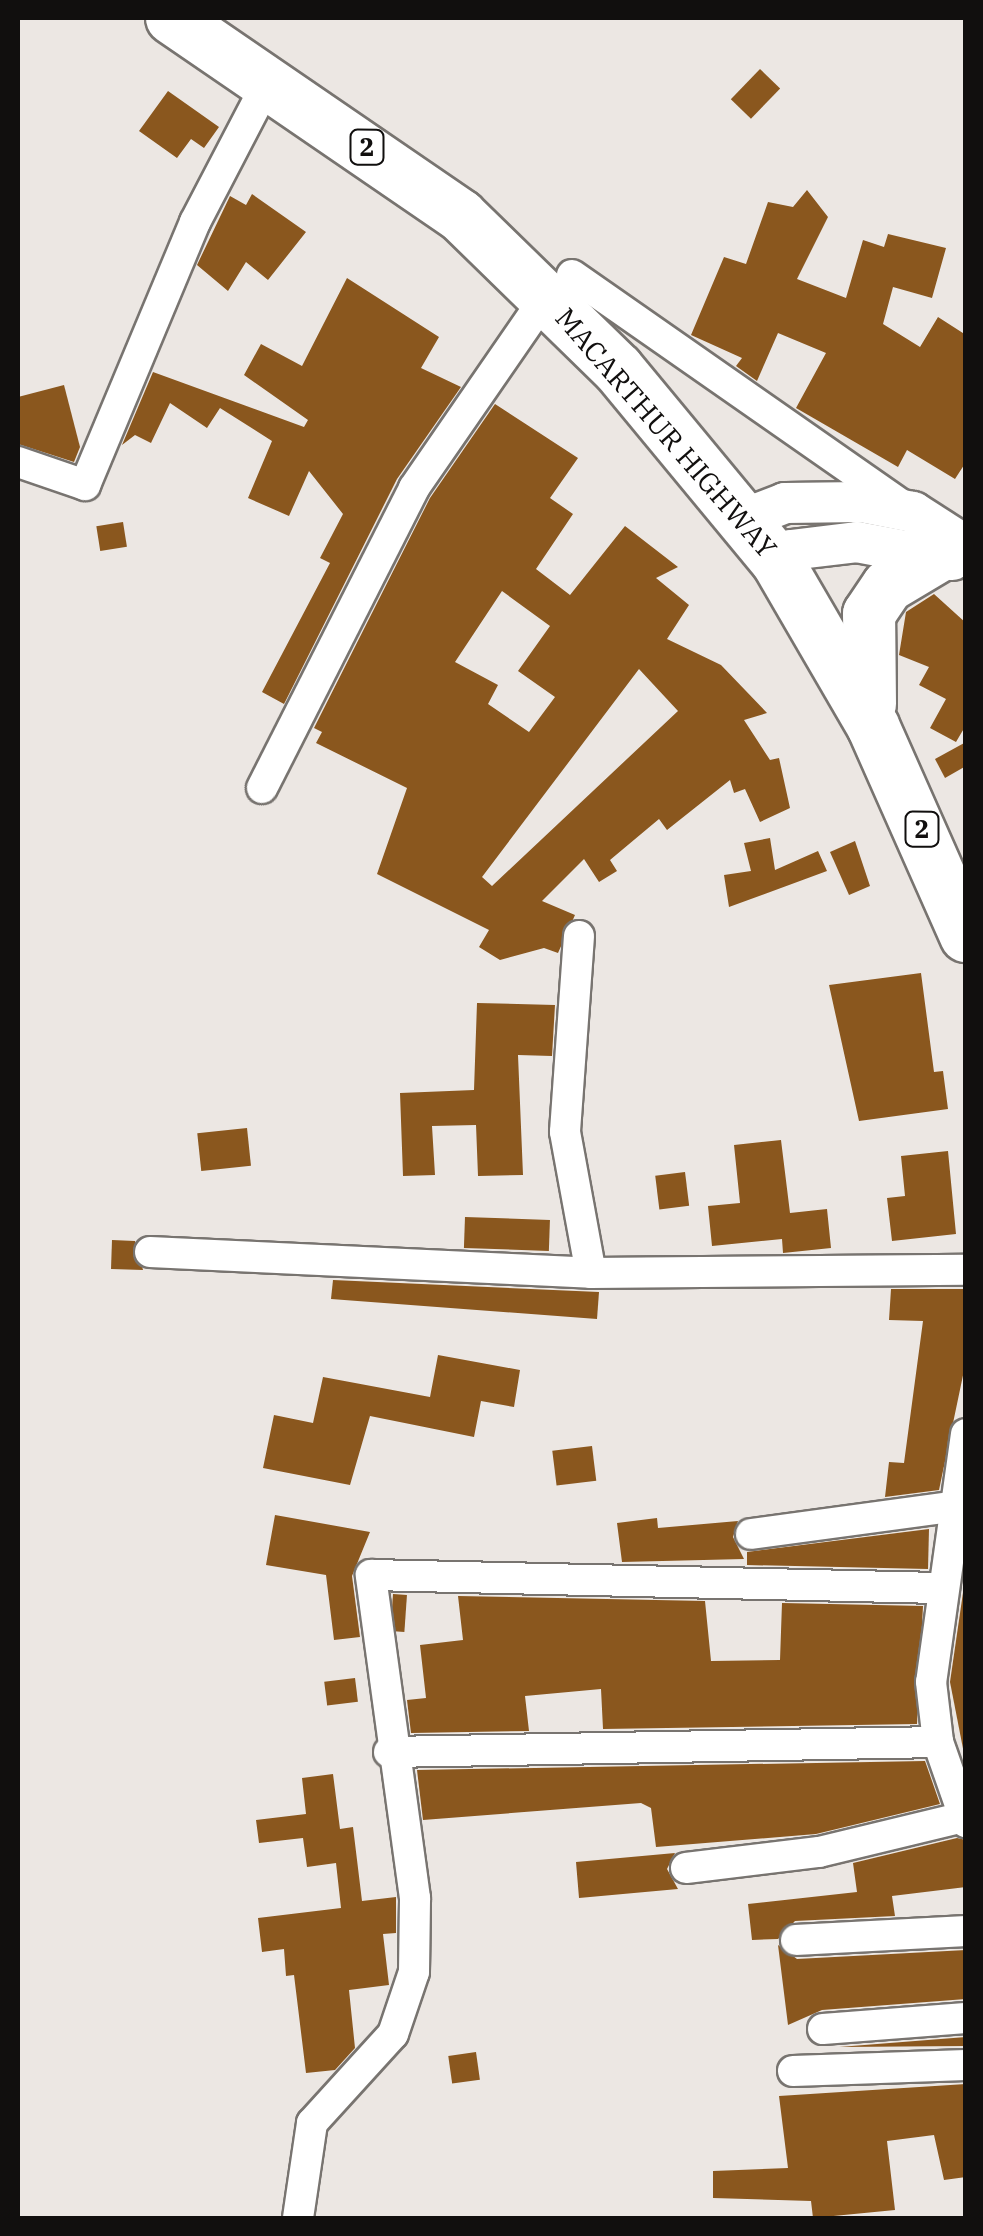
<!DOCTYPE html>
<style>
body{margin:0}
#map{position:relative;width:983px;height:2236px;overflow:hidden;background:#ece7e3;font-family:"IBM Plex Serif",serif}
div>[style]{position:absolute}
.building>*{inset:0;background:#8a571e;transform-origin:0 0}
.roads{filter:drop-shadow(2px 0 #787470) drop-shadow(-2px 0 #787470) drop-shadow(0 2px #787470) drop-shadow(0 -2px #787470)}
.street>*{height:30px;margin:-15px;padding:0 15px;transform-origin:15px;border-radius:15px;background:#fff}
.secondary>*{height:40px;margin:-20px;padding:0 20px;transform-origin:20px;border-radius:20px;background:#fff}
.highway>*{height:52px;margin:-26px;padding:0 26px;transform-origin:26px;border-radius:26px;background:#fff}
span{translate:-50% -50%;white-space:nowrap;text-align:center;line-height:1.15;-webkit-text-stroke:8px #fff;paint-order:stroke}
.shield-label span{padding:2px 8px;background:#fff;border:2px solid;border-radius:8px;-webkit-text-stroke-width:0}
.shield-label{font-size:25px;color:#110f0e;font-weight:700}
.street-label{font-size:28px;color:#110f0e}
.frame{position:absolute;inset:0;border:20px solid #110f0e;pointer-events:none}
</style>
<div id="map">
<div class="building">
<div style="left:760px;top:69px;width:28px;height:42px;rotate:44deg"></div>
<div style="clip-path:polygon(168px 91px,219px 127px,204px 148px,191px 139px,177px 158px,139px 131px)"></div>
<div style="clip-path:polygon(807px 190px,828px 217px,797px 279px,846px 298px,863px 240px,884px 247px,888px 234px,946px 248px,932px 298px,893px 287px,883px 324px,920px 347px,938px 317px,966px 335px,966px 462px,955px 479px,907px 450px,898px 467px,796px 408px,826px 353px,778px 333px,757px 381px,736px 366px,742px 358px,691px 335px,724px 257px,746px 264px,768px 202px,793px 207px)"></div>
<div style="clip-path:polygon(252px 194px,306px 232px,268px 280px,246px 262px,228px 291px,197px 265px,230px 196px,246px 205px)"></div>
<div style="clip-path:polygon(347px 278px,439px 337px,421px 368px,461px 387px,486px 351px,397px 479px,284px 704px,262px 692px,330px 563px,320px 558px,343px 514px,309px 471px,289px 516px,248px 498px,272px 441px,220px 408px,207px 428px,170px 403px,151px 443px,135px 435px,122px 445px,153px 372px,304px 427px,308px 420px,244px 375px,261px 344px,302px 366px)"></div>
<div style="clip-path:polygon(64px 385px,80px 447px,74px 462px,18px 444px,18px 397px)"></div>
<div style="clip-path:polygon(evenodd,495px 404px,578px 458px,550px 498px,573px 514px,536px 569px,570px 595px,625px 526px,678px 567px,656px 578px,689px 605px,667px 639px,721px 665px,767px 713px,744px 720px,770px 760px,779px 758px,790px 808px,760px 822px,745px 789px,734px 793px,730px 780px,667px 830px,659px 819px,610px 860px,617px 871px,599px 882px,584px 859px,542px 901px,575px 915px,558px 953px,544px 948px,500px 960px,479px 947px,489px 930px,377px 874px,407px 788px,316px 743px,322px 732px,314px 728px,430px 498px,495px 404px,502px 591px,550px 626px,518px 671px,555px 697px,529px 732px,488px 704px,498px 685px,455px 662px,502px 591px,495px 404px,639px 669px,678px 711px,492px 886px,482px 877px,639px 669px)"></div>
<div style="left:123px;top:522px;width:25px;height:27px;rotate:81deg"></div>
<div style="clip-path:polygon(934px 594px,966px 623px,966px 725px,956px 742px,930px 728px,946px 699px,919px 685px,929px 667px,899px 655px,906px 612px)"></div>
<div style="clip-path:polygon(966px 742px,966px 766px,945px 778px,935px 759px)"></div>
<div style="clip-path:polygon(770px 838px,775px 870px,818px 851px,827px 871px,729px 907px,724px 875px,751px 871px,744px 843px)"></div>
<div style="clip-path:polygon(855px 841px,870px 886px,849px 895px,830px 852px)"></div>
<div style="clip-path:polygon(921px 973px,934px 1072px,943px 1071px,948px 1109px,859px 1121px,829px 985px)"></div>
<div style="clip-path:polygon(477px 1003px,555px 1005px,552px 1056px,518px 1055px,523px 1175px,478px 1176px,476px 1125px,432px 1126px,435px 1175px,403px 1176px,400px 1093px,474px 1090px)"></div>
<div style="left:247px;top:1128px;width:38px;height:50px;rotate:84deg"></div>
<div style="clip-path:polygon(781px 1140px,790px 1213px,827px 1209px,831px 1248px,783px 1253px,782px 1239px,712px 1246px,708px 1206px,740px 1203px,734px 1145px)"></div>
<div style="clip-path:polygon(948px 1151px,956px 1234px,892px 1241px,887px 1198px,905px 1196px,901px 1156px)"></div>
<div style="left:685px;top:1172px;width:34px;height:30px;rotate:83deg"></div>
<div style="left:465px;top:1217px;width:85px;height:31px;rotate:2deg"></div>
<div style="clip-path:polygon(112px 1240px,135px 1241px,143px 1270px,111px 1269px)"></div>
<div style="clip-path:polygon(333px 1280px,599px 1292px,597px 1319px,331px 1299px)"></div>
<div style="clip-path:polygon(891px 1289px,966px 1289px,966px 1361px,939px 1490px,885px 1497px,889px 1462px,904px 1463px,923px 1321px,889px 1320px)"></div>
<div style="clip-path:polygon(438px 1355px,520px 1370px,514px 1407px,481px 1401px,474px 1437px,370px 1416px,350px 1485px,263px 1468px,274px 1415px,313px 1423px,323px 1377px,430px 1397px)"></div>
<div style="left:592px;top:1446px;width:35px;height:40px;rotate:83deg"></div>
<div style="clip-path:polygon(275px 1515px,370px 1532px,352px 1576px,360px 1637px,334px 1640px,326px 1575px,266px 1565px)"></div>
<div style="clip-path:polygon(657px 1518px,658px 1528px,738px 1521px,733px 1537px,744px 1559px,622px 1562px,617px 1523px)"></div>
<div style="clip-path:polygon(929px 1529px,928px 1569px,747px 1565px,747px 1552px)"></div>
<div style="clip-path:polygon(966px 1572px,966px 1764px,950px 1682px)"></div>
<div style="left:393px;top:1594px;width:14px;height:37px;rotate:4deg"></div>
<div style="clip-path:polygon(458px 1596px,705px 1601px,711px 1661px,780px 1660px,782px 1603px,923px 1606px,917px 1724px,603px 1729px,601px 1689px,525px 1696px,529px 1731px,411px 1733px,407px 1700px,426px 1698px,420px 1645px,463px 1640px)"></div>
<div style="left:355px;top:1678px;width:24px;height:31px;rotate:83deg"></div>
<div style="clip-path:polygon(925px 1761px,940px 1804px,816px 1834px,656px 1847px,651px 1808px,641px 1803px,423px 1820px,417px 1770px)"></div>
<div style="clip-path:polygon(333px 1774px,340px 1829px,353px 1827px,362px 1901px,396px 1897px,396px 1933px,383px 1934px,389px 1985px,349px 1990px,355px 2048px,335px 2070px,306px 2073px,294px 1975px,286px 1976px,284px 1949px,262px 1952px,258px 1918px,341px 1908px,336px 1863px,307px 1867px,303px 1838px,259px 1843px,256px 1820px,306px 1814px,302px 1778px)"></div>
<div style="clip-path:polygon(957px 1838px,966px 1840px,966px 1887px,892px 1896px,895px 1916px,795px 1921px,778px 1939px,752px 1940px,748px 1904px,857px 1892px,853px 1863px)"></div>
<div style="clip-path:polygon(675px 1853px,667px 1869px,678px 1889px,579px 1898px,576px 1862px)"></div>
<div style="clip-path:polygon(778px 1945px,797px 1959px,966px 1950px,966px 1999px,822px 2010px,788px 2025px)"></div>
<div style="clip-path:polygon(966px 2037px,966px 2046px,839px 2047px)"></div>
<div style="left:476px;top:2052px;width:28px;height:28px;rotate:82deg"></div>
<div style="clip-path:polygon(966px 2084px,966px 2177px,944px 2180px,934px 2135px,887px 2141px,895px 2210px,813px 2218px,811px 2201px,713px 2198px,713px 2171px,788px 2168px,779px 2096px)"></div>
</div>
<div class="roads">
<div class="street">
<div style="left:572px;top:275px;width:402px;rotate:34.9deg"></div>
<div style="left:18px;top:462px;width:71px;rotate:18.9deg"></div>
<div style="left:85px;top:485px;width:285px;rotate:-67.3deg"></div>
<div style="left:195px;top:222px;width:158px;rotate:-62.5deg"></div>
<div style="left:262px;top:788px;width:336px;rotate:-63.1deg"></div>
<div style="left:414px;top:488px;width:234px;rotate:-55.4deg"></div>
<div style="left:579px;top:936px;width:196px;rotate:94.1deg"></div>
<div style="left:565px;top:1132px;width:143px;rotate:79.6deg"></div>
<div style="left:150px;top:1252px;width:441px;rotate:2.7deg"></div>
<div style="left:591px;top:1273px;width:375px;rotate:-0.5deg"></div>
<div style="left:966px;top:1434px;width:250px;rotate:98deg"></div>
<div style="left:931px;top:1682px;width:60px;rotate:83.3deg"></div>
<div style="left:938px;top:1742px;width:85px;rotate:70.7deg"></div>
<div style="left:751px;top:1534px;width:202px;rotate:-7.7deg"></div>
<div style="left:389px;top:1752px;width:549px;rotate:-1.04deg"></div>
<div style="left:686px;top:1868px;width:134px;rotate:-6.9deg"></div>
<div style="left:819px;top:1852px;width:149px;rotate:-13.6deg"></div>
<div style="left:796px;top:1940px;width:170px;rotate:-3deg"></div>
<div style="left:823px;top:2029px;width:143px;rotate:-4.4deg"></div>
<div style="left:793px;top:2071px;width:173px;rotate:-2deg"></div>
<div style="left:298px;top:2218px;width:96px;rotate:-81.6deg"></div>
<div style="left:312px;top:2123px;width:120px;rotate:-47.7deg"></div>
<div style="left:393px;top:2034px;width:65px;rotate:-71.3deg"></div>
<div style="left:414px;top:1972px;width:74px;rotate:-89.2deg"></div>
<div style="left:415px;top:1898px;width:326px;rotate:-97.8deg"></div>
<div style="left:371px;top:1575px;width:567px;rotate:1.31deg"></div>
</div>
<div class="secondary">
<div style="left:744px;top:519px;width:44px;rotate:-21.3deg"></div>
<div style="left:785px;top:503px;width:77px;rotate:-0.7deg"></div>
<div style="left:862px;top:502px;width:52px;rotate:11.1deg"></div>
<div style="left:913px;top:512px;width:63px;rotate:32.7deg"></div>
<div style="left:777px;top:561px;width:18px;rotate:-38deg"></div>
<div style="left:791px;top:550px;width:66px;rotate:-6.9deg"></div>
<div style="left:857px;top:542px;width:97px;rotate:10.7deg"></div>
</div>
<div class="highway">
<div style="left:172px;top:18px;width:350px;rotate:34.4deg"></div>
<div style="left:461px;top:216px;width:219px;rotate:44.3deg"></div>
<div style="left:618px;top:369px;width:249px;rotate:50.4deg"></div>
<div style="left:777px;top:561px;width:191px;rotate:59.8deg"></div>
<div style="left:873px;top:726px;width:230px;rotate:66.1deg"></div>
<div style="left:870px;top:704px;width:90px;rotate:-90.6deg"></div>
<div style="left:869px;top:614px;width:34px;rotate:-56deg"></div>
<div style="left:888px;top:586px;width:57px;rotate:-30.6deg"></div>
</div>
</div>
<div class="shield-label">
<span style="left:367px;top:147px">2</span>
<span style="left:922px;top:829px">2</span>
</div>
<div class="street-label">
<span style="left:666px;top:433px;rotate:49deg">MACARTHUR HIGHWAY</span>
</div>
<div class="frame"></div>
</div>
